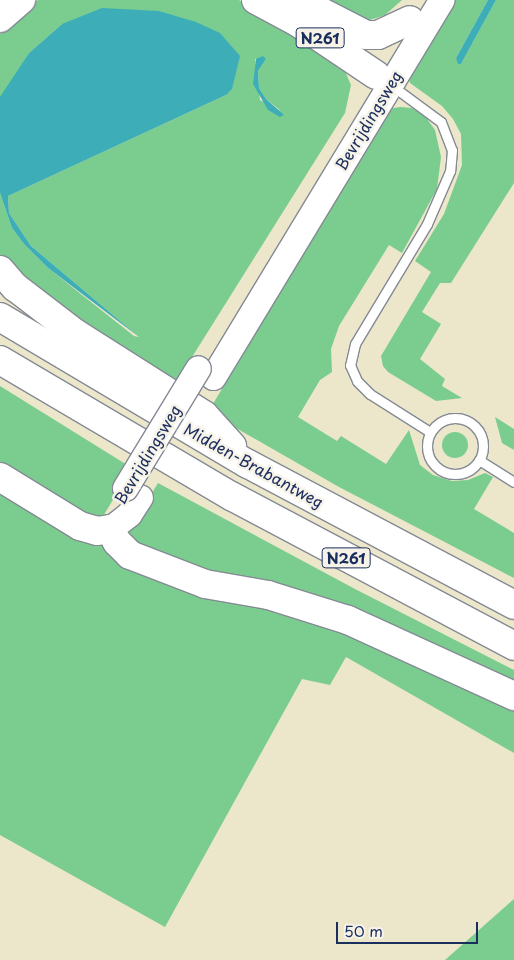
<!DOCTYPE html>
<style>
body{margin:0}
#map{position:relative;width:514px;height:960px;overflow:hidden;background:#ece6cb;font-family:"Playpen Sans",sans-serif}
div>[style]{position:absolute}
.green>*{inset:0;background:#7bcd8f}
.round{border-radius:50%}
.water>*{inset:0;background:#3daeb7}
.roads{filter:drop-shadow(1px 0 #848a94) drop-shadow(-1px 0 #848a94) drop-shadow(0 1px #848a94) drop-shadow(0 -1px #848a94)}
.service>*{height:9px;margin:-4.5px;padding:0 4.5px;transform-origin:4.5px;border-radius:4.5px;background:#fff}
.service>.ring{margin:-4.5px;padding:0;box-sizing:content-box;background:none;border:9px solid #fff;border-radius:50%}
.secondary>*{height:25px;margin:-12.5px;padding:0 12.5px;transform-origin:12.5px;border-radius:12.5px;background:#fff}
.trunk>*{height:28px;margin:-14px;padding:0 14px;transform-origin:14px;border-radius:14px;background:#fff}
.bridges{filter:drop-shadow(1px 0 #848a94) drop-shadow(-1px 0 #848a94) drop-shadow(0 1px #848a94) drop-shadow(0 -1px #848a94)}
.secondary-bridge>*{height:25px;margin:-12.5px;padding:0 12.5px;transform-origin:12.5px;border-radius:12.5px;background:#fff}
span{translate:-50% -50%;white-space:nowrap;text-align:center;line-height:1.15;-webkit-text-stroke:5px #f7f3e8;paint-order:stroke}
.shield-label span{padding:1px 4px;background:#f7f3e8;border:1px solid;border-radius:4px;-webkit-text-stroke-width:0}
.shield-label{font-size:15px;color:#1b2f5e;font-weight:700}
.street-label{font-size:16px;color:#1b2f5e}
.scale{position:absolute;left:336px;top:922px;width:142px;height:22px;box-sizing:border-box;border:2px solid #1b2f5e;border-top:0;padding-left:6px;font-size:15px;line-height:18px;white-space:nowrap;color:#1b2f5e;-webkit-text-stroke:4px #f7f3e8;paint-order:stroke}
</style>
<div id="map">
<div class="green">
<div style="clip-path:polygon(evenodd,38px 0,239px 0,341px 62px,351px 85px,345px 113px,172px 389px,0 258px,0 193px,12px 228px,24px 244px,48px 268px,134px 336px,139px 337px,31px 246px,9px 213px,8px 196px,226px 95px,62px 24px,29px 53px,0 100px,0 34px,38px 0,255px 59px,266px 59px,258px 71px,259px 88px,266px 99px,281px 111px,260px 100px,255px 59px)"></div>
<div style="clip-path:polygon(317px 0,402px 0,385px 15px,370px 20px,358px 20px)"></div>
<div style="clip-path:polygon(449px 0,488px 0,456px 58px,461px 64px,496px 0,514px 0,514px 183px,451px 283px,440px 283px,422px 312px,441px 324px,420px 359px,445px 379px,442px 386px,462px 398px,436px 401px,388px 372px,383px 366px,381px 356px,431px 272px,415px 261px,444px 214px,462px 165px,461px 134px,453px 119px,442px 106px,410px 83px,407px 71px)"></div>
<div style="clip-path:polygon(400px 107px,412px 108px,425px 116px,435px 130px,441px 157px,437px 189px,402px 253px,389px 245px,339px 326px,331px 349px,332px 372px,320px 380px,298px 417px,337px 441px,341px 436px,386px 464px,409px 430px,420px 465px,433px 475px,452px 481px,468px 480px,485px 473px,493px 477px,474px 509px,514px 533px,514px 578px,339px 487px,208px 412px,225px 384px,224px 378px,388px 109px)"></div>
<div style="clip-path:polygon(0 386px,132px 468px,102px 518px,92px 520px,0 469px)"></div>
<div style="clip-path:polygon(495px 417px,514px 429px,514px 450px,502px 443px)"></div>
<div class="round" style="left:442px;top:432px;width:26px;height:26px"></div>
<div style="clip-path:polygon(158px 483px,355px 589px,514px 670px,514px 691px,151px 556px,129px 536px,129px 531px)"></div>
<div style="clip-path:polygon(0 484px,130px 562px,308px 614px,514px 705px,514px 753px,346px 657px,330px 685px,302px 679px,165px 927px,0 835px)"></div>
<div style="clip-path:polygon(514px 899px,514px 960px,445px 960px)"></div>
</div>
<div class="water">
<div style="clip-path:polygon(488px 0,496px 0,461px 64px,458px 64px,456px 58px)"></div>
<div style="clip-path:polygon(102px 8px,159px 11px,196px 22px,220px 33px,240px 56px,232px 89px,226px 95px,8px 196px,9px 213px,31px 246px,139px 337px,48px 268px,24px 244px,12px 228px,0 193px,0 97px,29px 53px,62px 24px)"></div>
<div style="clip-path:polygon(263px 56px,266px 59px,258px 71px,259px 88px,266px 99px,284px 115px,280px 117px,268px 110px,253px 84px,256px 59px)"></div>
</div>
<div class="roads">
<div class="service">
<div style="left:391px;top:85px;width:62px;rotate:36.5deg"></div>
<div style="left:441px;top:122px;width:30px;rotate:69deg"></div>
<div style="left:452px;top:150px;width:21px;rotate:95deg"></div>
<div style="left:450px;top:171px;width:58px;rotate:113.5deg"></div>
<div style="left:427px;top:224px;width:140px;rotate:121deg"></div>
<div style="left:355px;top:344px;width:22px;rotate:103deg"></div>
<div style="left:350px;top:365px;width:17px;rotate:66deg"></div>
<div style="left:357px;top:381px;width:18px;rotate:45deg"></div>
<div style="left:370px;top:394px;width:71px;rotate:32.3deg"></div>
<div class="ring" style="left:427px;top:418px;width:47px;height:47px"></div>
<div style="left:479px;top:460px;width:41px;rotate:32.2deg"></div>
</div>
<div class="secondary">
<div style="left:213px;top:377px;width:441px;rotate:-58.8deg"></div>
<div style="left:110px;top:529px;width:24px;rotate:-38deg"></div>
<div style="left:129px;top:514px;width:20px;rotate:-57deg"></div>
</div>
<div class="trunk">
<div style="left:256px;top:0;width:47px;rotate:28.2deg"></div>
<div style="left:297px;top:22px;width:95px;rotate:33.9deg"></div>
<div style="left:298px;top:0;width:76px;rotate:27.2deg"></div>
<div style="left:366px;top:35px;width:12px"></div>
<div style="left:378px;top:35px;width:35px;rotate:-25deg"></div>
<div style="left:0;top:18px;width:28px;rotate:-41deg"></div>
<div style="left:0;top:270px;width:23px;rotate:49deg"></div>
<div style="left:15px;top:287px;width:76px;rotate:37.5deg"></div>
<div style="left:75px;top:333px;width:153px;rotate:32.4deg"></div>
<div style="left:204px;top:415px;width:42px;rotate:47.9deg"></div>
<div style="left:0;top:317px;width:288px;rotate:30.7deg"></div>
<div style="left:248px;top:464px;width:301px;rotate:27.9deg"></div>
<div style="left:0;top:360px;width:270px;rotate:30.5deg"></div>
<div style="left:233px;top:497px;width:318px;rotate:27.9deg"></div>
<div style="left:0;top:477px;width:94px;rotate:31.5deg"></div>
<div style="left:80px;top:526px;width:18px;rotate:16deg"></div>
<div style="left:97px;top:531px;width:13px;rotate:-9deg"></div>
<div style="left:110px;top:529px;width:15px;rotate:62deg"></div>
<div style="left:117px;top:542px;width:18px;rotate:45deg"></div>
<div style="left:130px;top:555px;width:80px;rotate:21.1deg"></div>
<div style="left:205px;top:584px;width:64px;rotate:9.9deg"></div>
<div style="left:268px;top:595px;width:84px;rotate:17.4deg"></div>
<div style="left:348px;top:620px;width:183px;rotate:24.6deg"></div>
</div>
</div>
<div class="bridges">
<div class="secondary-bridge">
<div style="left:125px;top:488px;width:140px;rotate:-58.7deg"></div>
</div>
</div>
<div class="shield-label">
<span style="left:320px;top:38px">N261</span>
<span style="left:346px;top:558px">N261</span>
</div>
<div class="street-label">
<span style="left:368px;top:120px;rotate:-59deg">Bevrijdingsweg</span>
<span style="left:147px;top:454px;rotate:-59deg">Bevrijdingsweg</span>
<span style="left:254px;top:465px;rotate:29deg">Midden-Brabantweg</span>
</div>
<div class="scale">50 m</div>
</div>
